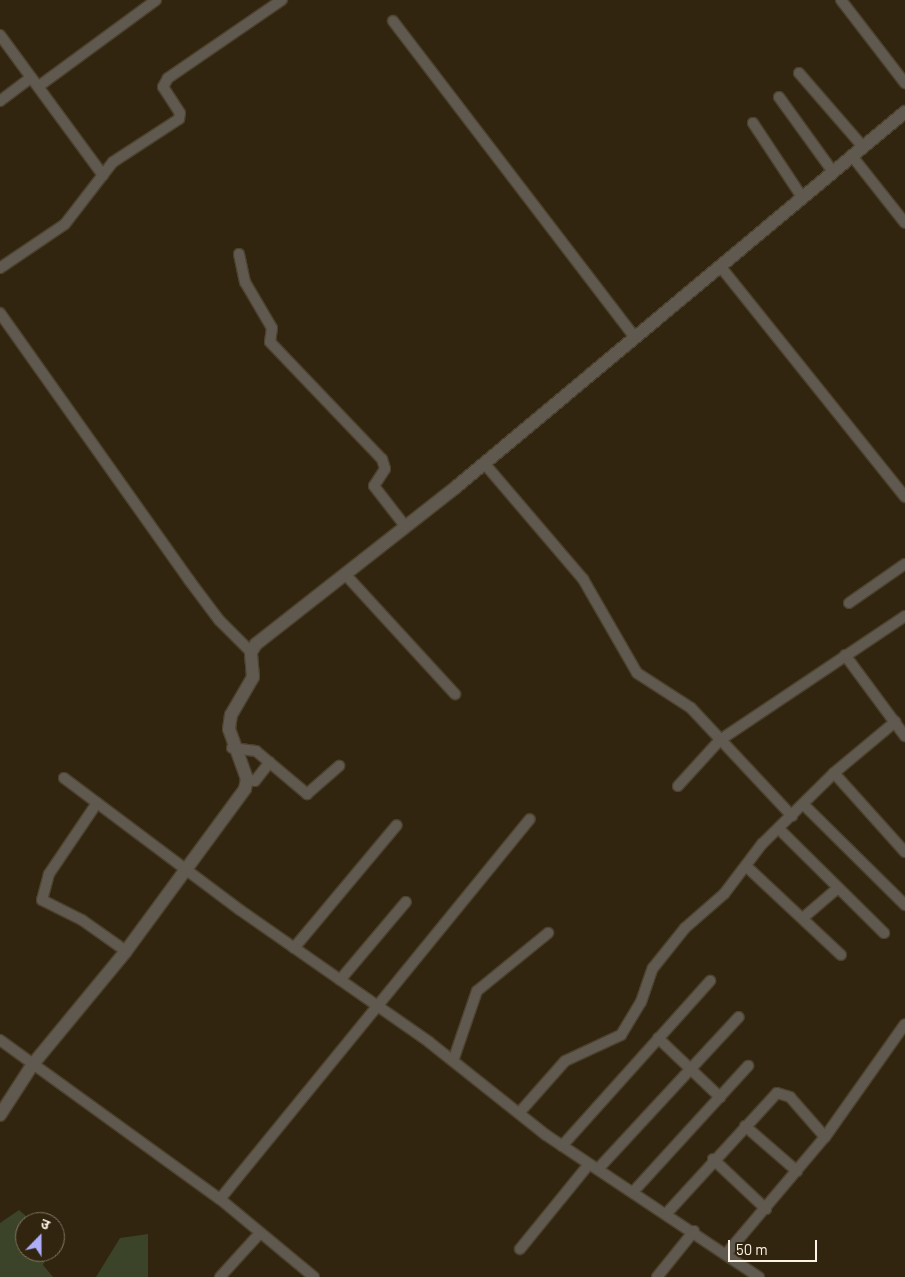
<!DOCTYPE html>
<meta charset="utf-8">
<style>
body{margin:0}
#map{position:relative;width:905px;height:1277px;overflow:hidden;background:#31250f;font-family:Barlow,"Noto Sans Devanagari",sans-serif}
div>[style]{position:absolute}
.green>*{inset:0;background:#3b4328}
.roads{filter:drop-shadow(1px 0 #4d422d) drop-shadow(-1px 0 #4d422d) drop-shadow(0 1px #4d422d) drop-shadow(0 -1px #4d422d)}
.minor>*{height:10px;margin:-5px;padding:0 5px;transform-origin:5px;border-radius:5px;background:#60594f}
.tertiary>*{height:12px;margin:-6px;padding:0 6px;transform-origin:6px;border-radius:6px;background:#60594f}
span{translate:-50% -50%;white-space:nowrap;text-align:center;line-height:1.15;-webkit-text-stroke:5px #31250f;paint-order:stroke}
.north{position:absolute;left:15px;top:1212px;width:50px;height:50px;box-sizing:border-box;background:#31250f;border:1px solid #827765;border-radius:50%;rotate:22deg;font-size:14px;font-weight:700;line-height:20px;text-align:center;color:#fcf3e6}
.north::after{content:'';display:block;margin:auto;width:18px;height:22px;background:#aeaefa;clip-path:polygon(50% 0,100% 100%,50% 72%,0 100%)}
.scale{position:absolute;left:728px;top:1240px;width:89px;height:22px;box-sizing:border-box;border:2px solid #fcf3e6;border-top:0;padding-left:6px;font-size:15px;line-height:18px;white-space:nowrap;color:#fcf3e6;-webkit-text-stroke:4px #31250f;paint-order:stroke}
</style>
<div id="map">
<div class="green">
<div style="clip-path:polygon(19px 1210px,33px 1222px,25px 1222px,25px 1252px,49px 1252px,43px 1265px,53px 1277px,0 1277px,0 1223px)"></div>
<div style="clip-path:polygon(148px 1234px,148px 1277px,96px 1277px,120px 1238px)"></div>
</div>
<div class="roads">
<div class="minor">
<div style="left:841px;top:0;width:105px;rotate:52.4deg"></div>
<div style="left:393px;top:21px;width:397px;rotate:52.6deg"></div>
<div style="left:0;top:35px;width:174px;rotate:53.7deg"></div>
<div style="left:799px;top:73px;width:98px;rotate:49.1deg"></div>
<div style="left:39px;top:86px;width:145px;rotate:-36.3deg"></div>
<div style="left:779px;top:97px;width:92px;rotate:54.2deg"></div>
<div style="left:0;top:101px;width:39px;rotate:-37deg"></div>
<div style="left:753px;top:123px;width:89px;rotate:56.5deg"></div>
<div style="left:852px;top:156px;width:85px;rotate:51.7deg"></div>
<div style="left:239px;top:254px;width:29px;rotate:78deg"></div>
<div style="left:245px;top:282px;width:53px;rotate:59.6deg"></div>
<div style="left:272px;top:328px;width:14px;rotate:98deg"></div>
<div style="left:270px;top:342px;width:162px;rotate:46.3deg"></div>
<div style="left:382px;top:459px;width:10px;rotate:73deg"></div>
<div style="left:385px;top:469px;width:20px;rotate:123deg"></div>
<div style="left:374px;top:486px;width:51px;rotate:52.2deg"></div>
<div style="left:720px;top:266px;width:296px;rotate:51.3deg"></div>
<div style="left:0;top:268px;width:78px;rotate:-34.1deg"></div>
<div style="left:65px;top:224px;width:78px;rotate:-52.3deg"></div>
<div style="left:113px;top:162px;width:79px;rotate:-33.1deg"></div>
<div style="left:179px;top:119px;width:6px;rotate:-81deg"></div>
<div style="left:180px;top:113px;width:31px;rotate:-123deg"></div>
<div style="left:163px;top:87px;width:10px;rotate:-61deg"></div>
<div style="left:168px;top:78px;width:138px;rotate:-34.4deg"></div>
<div style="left:0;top:313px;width:327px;rotate:54.7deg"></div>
<div style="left:189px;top:580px;width:50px;rotate:53.1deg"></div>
<div style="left:219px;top:620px;width:45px;rotate:45deg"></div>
<div style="left:484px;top:463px;width:153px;rotate:49.5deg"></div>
<div style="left:583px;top:579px;width:108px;rotate:60.1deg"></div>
<div style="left:637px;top:673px;width:64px;rotate:32.9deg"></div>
<div style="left:691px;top:708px;width:148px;rotate:46.9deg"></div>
<div style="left:345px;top:574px;width:163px;rotate:47.5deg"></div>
<div style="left:849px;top:603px;width:68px;rotate:-34.9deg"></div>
<div style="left:845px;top:655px;width:101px;rotate:53.5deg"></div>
<div style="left:232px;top:748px;width:24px;rotate:7deg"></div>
<div style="left:256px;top:751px;width:67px;rotate:40.1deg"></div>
<div style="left:307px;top:794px;width:43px;rotate:-41.2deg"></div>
<div style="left:834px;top:773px;width:106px;rotate:48.1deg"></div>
<div style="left:64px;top:778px;width:220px;rotate:36.9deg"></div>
<div style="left:240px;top:910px;width:231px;rotate:34.9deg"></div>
<div style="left:429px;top:1042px;width:149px;rotate:38.5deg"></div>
<div style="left:546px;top:1135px;width:256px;rotate:33.7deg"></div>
<div style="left:247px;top:779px;width:8px;rotate:14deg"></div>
<div style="left:255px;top:781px;width:24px;rotate:-52deg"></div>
<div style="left:678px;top:786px;width:62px;rotate:-47.6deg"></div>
<div style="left:720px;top:740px;width:223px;rotate:-33.8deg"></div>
<div style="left:97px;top:803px;width:86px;rotate:124.1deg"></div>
<div style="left:49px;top:874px;width:27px;rotate:105deg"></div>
<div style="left:42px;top:900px;width:45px;rotate:26.6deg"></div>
<div style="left:82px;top:920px;width:54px;rotate:35.2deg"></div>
<div style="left:805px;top:806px;width:141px;rotate:44.7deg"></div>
<div style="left:779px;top:829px;width:148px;rotate:44.7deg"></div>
<div style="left:746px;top:866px;width:130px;rotate:43.1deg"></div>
<div style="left:804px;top:917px;width:45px;rotate:-40.5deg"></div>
<div style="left:294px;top:948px;width:160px;rotate:-50.1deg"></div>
<div style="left:340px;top:980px;width:102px;rotate:-49.8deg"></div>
<div style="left:658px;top:1038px;width:86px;rotate:43.6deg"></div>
<div style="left:0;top:1040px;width:271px;rotate:35.9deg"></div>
<div style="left:220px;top:1199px;width:122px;rotate:39.7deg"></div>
<div style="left:453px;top:1061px;width:74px;rotate:-71.1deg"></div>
<div style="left:477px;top:991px;width:92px;rotate:-39.2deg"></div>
<div style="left:519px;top:1113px;width:69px;rotate:-48.5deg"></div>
<div style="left:565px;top:1061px;width:62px;rotate:-24.9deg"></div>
<div style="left:621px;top:1035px;width:39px;rotate:-59deg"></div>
<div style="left:641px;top:1002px;width:36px;rotate:-71deg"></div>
<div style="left:653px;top:968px;width:51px;rotate:-51.3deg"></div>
<div style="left:685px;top:928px;width:52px;rotate:-41.1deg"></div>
<div style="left:724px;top:894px;width:63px;rotate:-52.8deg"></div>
<div style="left:762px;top:844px;width:101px;rotate:-44.6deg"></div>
<div style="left:834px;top:773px;width:80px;rotate:-39.9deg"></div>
<div style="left:745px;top:1126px;width:69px;rotate:40.9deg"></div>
<div style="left:562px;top:1146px;width:222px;rotate:-48.1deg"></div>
<div style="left:713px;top:1159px;width:73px;rotate:43.3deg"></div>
<div style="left:598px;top:1169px;width:207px;rotate:-47.2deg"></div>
<div style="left:633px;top:1192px;width:171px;rotate:-47.6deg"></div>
<div style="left:220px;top:1199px;width:490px;rotate:-50.8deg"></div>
<div style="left:666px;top:1214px;width:164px;rotate:-47.5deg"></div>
<div style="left:777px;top:1093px;width:14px;rotate:17deg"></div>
<div style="left:790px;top:1097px;width:53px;rotate:48.8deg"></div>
<div style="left:520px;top:1249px;width:109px;rotate:-50.9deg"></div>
<div style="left:726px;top:1254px;width:153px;rotate:-49.8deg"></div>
<div style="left:825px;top:1137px;width:138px;rotate:-54.7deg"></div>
<div style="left:220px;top:1277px;width:59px;rotate:-47.7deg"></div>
<div style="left:657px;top:1277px;width:59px;rotate:-51.2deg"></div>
</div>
<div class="tertiary">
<div style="left:0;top:1115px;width:61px;rotate:-57.1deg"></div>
<div style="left:33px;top:1064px;width:146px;rotate:-50.5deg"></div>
<div style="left:126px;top:951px;width:201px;rotate:-53.7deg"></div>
<div style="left:245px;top:789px;width:10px;rotate:-79deg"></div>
<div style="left:247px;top:779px;width:53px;rotate:-109.8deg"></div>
<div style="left:229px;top:729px;width:14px;rotate:-82deg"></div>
<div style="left:231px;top:715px;width:44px;rotate:-59.9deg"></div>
<div style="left:253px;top:677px;width:25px;rotate:-95deg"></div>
<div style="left:251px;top:652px;width:9px;rotate:-58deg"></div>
<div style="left:256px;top:644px;width:254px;rotate:-38.1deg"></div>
<div style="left:456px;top:487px;width:585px;rotate:-39.87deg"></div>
</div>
</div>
<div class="north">उ</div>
<div class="scale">50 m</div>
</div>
